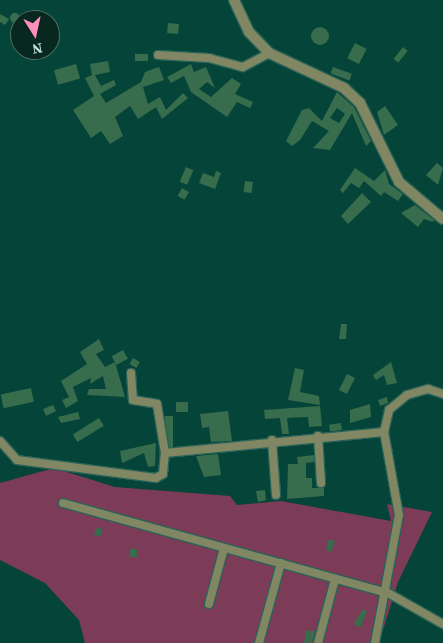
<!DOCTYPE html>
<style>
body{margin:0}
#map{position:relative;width:443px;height:643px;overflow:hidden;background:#054438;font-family:"Source Serif 4",serif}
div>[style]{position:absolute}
.green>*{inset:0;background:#7c3b56}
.building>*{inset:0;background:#376c4c;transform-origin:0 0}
.round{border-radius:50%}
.roads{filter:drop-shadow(1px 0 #2a6358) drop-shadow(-1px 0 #2a6358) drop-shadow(0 1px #2a6358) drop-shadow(0 -1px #2a6358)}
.minor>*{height:8px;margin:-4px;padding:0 4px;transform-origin:4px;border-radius:4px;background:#828763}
.tertiary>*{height:10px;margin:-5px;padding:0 5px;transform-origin:5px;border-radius:5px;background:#828763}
span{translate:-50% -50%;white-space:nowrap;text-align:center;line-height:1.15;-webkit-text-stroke:4.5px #07271f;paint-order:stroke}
.north{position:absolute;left:10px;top:10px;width:50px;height:50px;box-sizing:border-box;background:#07271f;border:1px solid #507168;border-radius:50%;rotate:170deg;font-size:14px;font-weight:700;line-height:20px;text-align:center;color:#bee0d6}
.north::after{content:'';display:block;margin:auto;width:18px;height:22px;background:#fe8ebc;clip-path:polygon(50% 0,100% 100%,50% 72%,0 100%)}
</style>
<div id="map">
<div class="green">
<div style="clip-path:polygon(54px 468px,115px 487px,230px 496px,237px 505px,281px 501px,391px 521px,387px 504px,432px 512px,398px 582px,379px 643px,85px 643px,79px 620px,45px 583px,0 560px,0 483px)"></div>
</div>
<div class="building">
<div class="round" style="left:10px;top:13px;width:10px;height:10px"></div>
<div style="clip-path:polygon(0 14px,9px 19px,5px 25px,0 22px)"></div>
<div style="left:168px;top:23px;width:11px;height:10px;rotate:5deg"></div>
<div class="round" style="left:311px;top:27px;width:18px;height:18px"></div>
<div style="left:355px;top:43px;width:13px;height:17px;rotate:27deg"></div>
<div style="left:403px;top:47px;width:6px;height:15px;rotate:39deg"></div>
<div style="left:148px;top:54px;width:7px;height:13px;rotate:90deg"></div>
<div style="clip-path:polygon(108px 61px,110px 72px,95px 75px,101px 86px,114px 80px,116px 85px,100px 94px,106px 103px,141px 82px,145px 72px,159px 67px,164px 80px,143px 87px,148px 104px,160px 97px,166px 110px,183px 93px,188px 98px,162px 119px,156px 107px,138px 119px,130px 106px,115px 117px,123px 136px,110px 144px,101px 131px,91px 138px,73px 110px,94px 96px,85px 78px,92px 75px,90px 64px)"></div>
<div style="left:76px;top:64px;width:15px;height:23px;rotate:74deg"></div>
<div style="clip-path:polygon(191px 64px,194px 72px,206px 67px,215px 88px,207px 82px,199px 89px,211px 97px,232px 78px,241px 84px,235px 94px,253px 102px,250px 108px,237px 102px,227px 117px,191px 92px,184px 76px,171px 83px,167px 77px)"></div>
<div style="left:333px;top:67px;width:20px;height:7px;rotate:20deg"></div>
<div style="clip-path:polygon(evenodd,337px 92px,354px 107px,371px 141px,366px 146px,352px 113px,330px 150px,313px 148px,329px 131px,312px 121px,300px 140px,292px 146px,286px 141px,302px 110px,309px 108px,322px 121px,337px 92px,337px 108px,345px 114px,339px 123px,330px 118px,337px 108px)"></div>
<div style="clip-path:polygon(385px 106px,398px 125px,384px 135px,377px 112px)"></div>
<div style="clip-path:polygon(437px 163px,443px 168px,438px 185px,426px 175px)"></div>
<div style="left:186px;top:167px;width:8px;height:16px;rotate:23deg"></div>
<div style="clip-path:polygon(355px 168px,374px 181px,385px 170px,389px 184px,403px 194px,398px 201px,384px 192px,381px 196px,364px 181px,359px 188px,351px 183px,343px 193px,340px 190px)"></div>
<div style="clip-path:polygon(216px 171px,221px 173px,215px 189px,199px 183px,203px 173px,214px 177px)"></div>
<div style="left:245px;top:181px;width:8px;height:11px;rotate:7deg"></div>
<div style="left:182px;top:188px;width:8px;height:9px;rotate:30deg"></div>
<div style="clip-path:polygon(362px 193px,371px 202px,348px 224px,341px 216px)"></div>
<div style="clip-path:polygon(415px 205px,434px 220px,433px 222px,424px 219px,418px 227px,401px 213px)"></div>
<div style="clip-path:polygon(341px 324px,347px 324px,346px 339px,339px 339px)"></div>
<div style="clip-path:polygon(99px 339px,104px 350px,96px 354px,105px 367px,115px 362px,125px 397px,87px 395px,89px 389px,106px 389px,103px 376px,90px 384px,91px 378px,73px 387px,78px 401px,66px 408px,62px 400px,69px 397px,61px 381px,87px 364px,80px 352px)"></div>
<div style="left:123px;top:350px;width:10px;height:13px;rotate:61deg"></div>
<div style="left:133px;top:358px;width:8px;height:7px;rotate:30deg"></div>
<div style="clip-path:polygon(391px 362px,397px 383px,387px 385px,384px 375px,376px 380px,373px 375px)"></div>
<div style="clip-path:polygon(295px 368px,304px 370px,300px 392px,319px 396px,320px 405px,288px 400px)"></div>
<div style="left:347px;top:374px;width:9px;height:18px;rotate:27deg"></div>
<div style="left:31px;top:388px;width:14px;height:31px;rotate:78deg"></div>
<div style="clip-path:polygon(387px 397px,388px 403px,380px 406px,378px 400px)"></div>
<div style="left:176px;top:402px;width:12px;height:10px"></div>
<div style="clip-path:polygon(370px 404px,371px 417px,350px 423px,350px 410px)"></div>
<div style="clip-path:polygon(53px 405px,56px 411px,46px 416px,43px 409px)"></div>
<div style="clip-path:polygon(320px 406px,322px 426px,309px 427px,308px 417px,287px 418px,289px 434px,282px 434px,280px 418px,265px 419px,264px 410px)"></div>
<div style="clip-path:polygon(228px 411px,232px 441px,211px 442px,209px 427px,202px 428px,200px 414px)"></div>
<div style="clip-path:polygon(78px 412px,80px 419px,61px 423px,58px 417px)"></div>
<div style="left:165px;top:416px;width:8px;height:31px"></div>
<div style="left:99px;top:418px;width:9px;height:31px;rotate:58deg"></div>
<div style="left:341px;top:423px;width:7px;height:12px;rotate:82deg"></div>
<div style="clip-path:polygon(156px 443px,155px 466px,148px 467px,144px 453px,122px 463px,120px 451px)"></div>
<div style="clip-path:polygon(218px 454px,221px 475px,204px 477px,196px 456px)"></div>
<div style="clip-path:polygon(314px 455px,314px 462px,306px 463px,306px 478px,312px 478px,312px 488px,324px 488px,324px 496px,287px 499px,288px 464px,298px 464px,297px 457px)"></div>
<div style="clip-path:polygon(265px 490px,266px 500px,258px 502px,256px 491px)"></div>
<div style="clip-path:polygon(97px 527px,103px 530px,100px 537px,94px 535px)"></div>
<div style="clip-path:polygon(328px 540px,335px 541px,331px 552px,326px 550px)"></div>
<div style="left:130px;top:549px;width:7px;height:8px"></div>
<div style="clip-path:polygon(363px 609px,367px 612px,360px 628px,354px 624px)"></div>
<div style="clip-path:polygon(306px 631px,315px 631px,312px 643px,304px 643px)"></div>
</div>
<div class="roads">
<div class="minor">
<div style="left:158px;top:55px;width:51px;rotate:3.4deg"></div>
<div style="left:209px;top:58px;width:35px;rotate:15deg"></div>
<div style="left:243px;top:67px;width:30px;rotate:-28deg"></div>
<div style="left:131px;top:373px;width:27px;rotate:86deg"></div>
<div style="left:133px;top:400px;width:24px;rotate:9deg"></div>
<div style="left:157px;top:404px;width:50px;rotate:80.7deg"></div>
<div style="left:318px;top:436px;width:47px;rotate:86.3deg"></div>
<div style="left:272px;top:440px;width:55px;rotate:85.8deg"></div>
<div style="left:0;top:441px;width:25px;rotate:48deg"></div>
<div style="left:17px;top:460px;width:140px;rotate:7.4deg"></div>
<div style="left:156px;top:478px;width:8px;rotate:-30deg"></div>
<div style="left:163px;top:474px;width:21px;rotate:-85deg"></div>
<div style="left:165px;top:453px;width:220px;rotate:-5.5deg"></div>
<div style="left:384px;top:432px;width:23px;rotate:-77deg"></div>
<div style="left:389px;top:410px;width:23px;rotate:-40deg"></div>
<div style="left:407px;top:395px;width:22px;rotate:-16deg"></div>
<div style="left:428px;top:389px;width:16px;rotate:18deg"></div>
<div style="left:63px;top:503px;width:337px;rotate:15.5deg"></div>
<div style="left:388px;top:593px;width:63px;rotate:29.4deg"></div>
<div style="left:209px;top:604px;width:58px;rotate:-75deg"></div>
<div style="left:259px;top:643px;width:83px;rotate:-74.6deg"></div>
<div style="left:318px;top:643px;width:66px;rotate:-75.1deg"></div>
<div style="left:375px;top:643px;width:130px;rotate:-79.4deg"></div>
<div style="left:399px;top:515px;width:84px;rotate:-100.2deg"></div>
</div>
<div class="tertiary">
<div style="left:234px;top:0;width:35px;rotate:65deg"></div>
<div style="left:249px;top:32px;width:29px;rotate:46deg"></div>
<div style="left:269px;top:53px;width:83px;rotate:25deg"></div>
<div style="left:344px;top:88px;width:22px;rotate:43deg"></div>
<div style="left:360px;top:103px;width:88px;rotate:63.7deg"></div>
<div style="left:399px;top:182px;width:57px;rotate:40.1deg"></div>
</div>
</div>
<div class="north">N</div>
</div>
